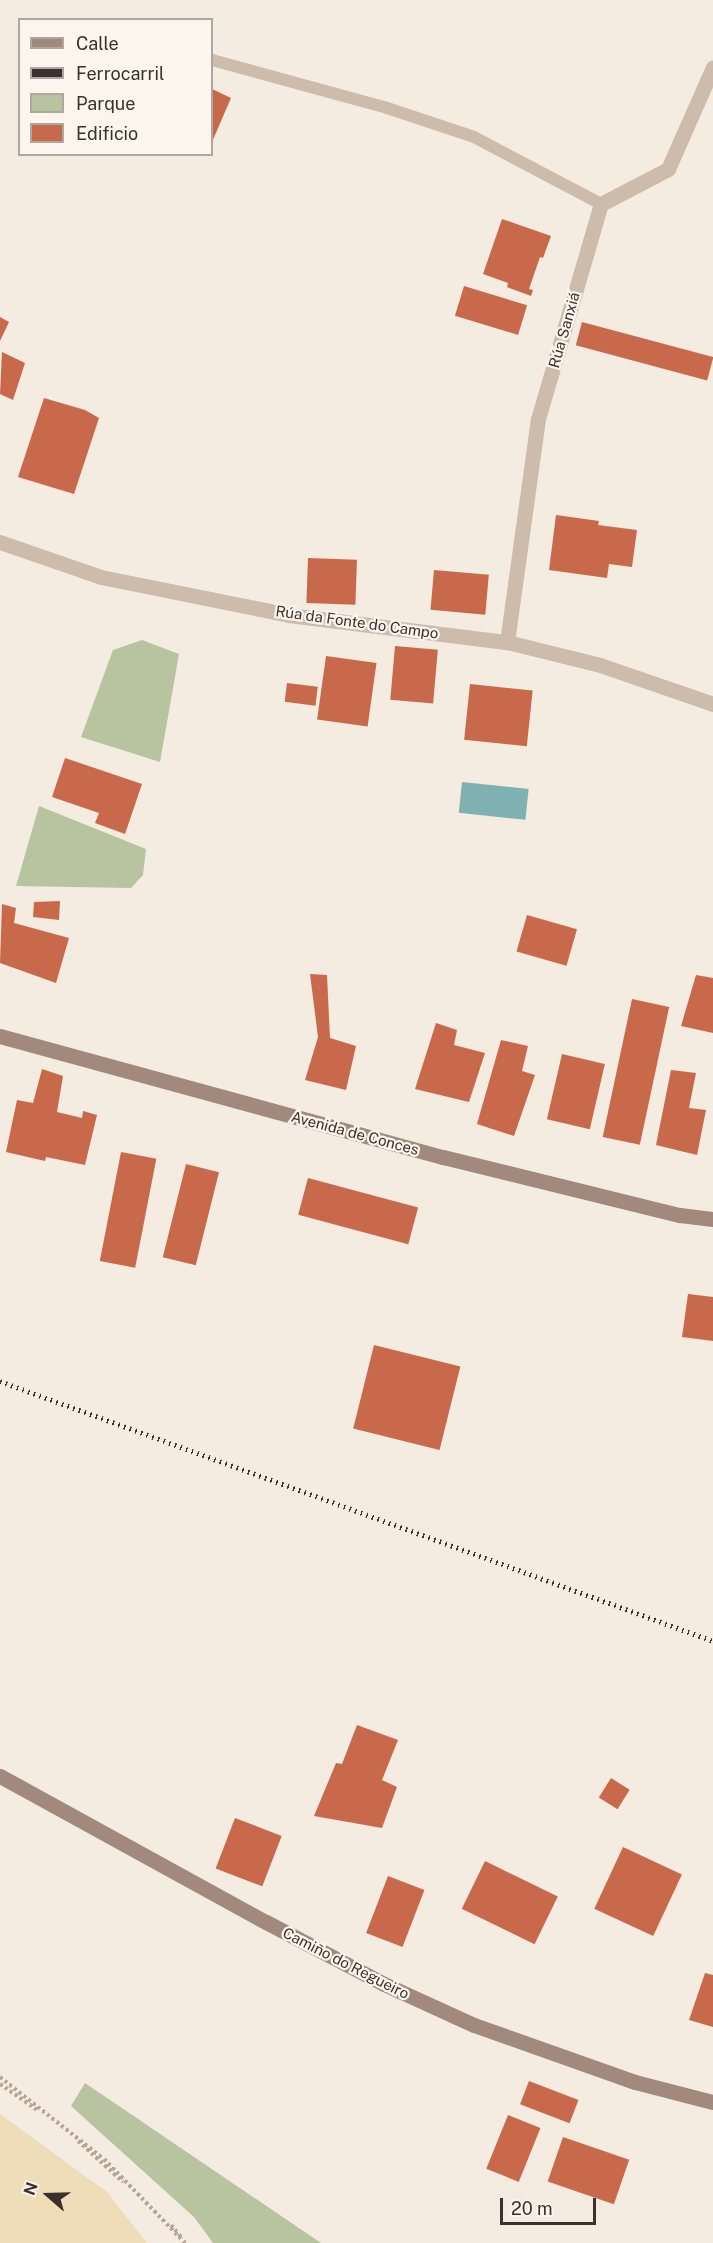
<!DOCTYPE html>
<meta charset="utf-8">
<style>
body{margin:0}
#map{position:relative;width:713px;height:2243px;overflow:hidden;background:#f4ebe1;font-family:"Public Sans",sans-serif}
div>[style]{position:absolute}
.green>*{inset:0;background:#b8c4a0}
.sand>*{inset:0;background:#efdcb8}
.water>*{inset:0;background:#7fb0b2;transform-origin:0 0}
.building>*{inset:0;background:#c8694b;transform-origin:0 0}
.path>*{height:4px;margin-top:-2px;transform-origin:0;background:repeating-linear-gradient(90deg,#b9a596 0 3px,transparent 0 6px)}
.lane>*{height:12px;margin:-6px;padding:0 6px;transform-origin:6px;border-radius:6px;background:#cdbbac}
.street>*{height:15px;margin:-7.5px;padding:0 7.5px;transform-origin:7.5px;border-radius:7.5px;background:#cdbbac}
.secondary>*{height:15px;margin:-7.5px;padding:0 7.5px;transform-origin:7.5px;border-radius:7.5px;background:#a18a7d}
.rail>*{height:4.5px;margin-top:-2.25px;transform-origin:0;background:repeating-linear-gradient(90deg,#3b302b 0 1.5px,transparent 0 6px)}
span{translate:-50% -50%;white-space:nowrap;text-align:center;line-height:1.15;-webkit-text-stroke:4.5px #fbf5ee;paint-order:stroke}
.street-label{font-size:15px;color:#3b302b}
.legend{position:absolute;left:18px;top:18px;width:195px;height:138px;box-sizing:border-box;background:#fbf5ee;border:2px solid #aea6a0;margin:0;padding:8px 10px;list-style:none;font-size:18px;color:#3b302b}
.legend li{display:flex;align-items:center;gap:12px;height:30px}
.legend b{width:30px;border:2px solid #aea6a0}
.north{position:absolute;left:18px;top:2165px;width:60px;height:60px;-webkit-text-stroke:4px #fbf5ee;paint-order:stroke;rotate:290deg;font-size:16px;font-weight:700;line-height:24px;text-align:center;color:#3b302b}
.north::after{content:'';display:block;margin:auto;width:21px;height:27px;background:#3b302b;clip-path:polygon(50% 0,100% 100%,50% 72%,0 100%)}
.scale{position:absolute;left:500px;top:2198px;width:96px;height:27px;box-sizing:border-box;border:3px solid #3b302b;border-top:0;padding-left:8px;font-size:18px;line-height:21px;white-space:nowrap;color:#3b302b;-webkit-text-stroke:4px #fbf5ee;paint-order:stroke}
</style>
<div id="map">
<div class="green">
<div style="clip-path:polygon(142px 640px,179px 654px,160px 762px,81px 737px,113px 650px)"></div>
<div style="clip-path:polygon(39px 806px,146px 849px,143px 875px,131px 888px,16px 886px)"></div>
<div style="clip-path:polygon(85px 2083px,321px 2243px,213px 2243px,194px 2217px,71px 2106px)"></div>
</div>
<div class="sand">
<div style="clip-path:polygon(0 2114px,107px 2192px,147px 2243px,0 2243px)"></div>
</div>
<div class="water">
<div style="left:462px;top:782px;width:67px;height:31px;rotate:6deg"></div>
</div>
<div class="building">
<div style="clip-path:polygon(212px 89px,231px 98px,212px 142px)"></div>
<div style="clip-path:polygon(502px 219px,551px 236px,543px 258px,540px 257px,529px 289px,533px 290px,531px 296px,507px 287px,508px 283px,483px 274px)"></div>
<div style="left:464px;top:286px;width:66px;height:31px;rotate:17deg"></div>
<div style="clip-path:polygon(0 317px,9px 322px,0 341px)"></div>
<div style="left:582px;top:322px;width:136px;height:24px;rotate:15deg"></div>
<div style="clip-path:polygon(2px 352px,25px 363px,13px 400px,0 394px)"></div>
<div style="clip-path:polygon(44px 398px,85px 410px,99px 418px,74px 494px,18px 477px)"></div>
<div style="clip-path:polygon(556px 515px,599px 521px,598px 525px,637px 530px,632px 567px,609px 564px,607px 578px,549px 570px)"></div>
<div style="left:308px;top:558px;width:49px;height:45px;rotate:2deg"></div>
<div style="left:434px;top:570px;width:55px;height:40px;rotate:5deg"></div>
<div style="left:395px;top:646px;width:43px;height:54px;rotate:5deg"></div>
<div style="left:326px;top:656px;width:51px;height:64px;rotate:8deg"></div>
<div style="left:287px;top:683px;width:31px;height:19px;rotate:7deg"></div>
<div style="left:470px;top:684px;width:63px;height:56px;rotate:6deg"></div>
<div style="clip-path:polygon(65px 758px,142px 784px,125px 834px,95px 823px,99px 813px,52px 797px)"></div>
<div style="clip-path:polygon(60px 901px,59px 920px,33px 917px,34px 902px)"></div>
<div style="clip-path:polygon(2px 904px,16px 908px,14px 923px,69px 938px,56px 983px,0 963px)"></div>
<div style="left:527px;top:915px;width:52px;height:38px;rotate:16deg"></div>
<div style="clip-path:polygon(310px 974px,327px 975px,330px 1038px,356px 1046px,346px 1090px,305px 1080px,318px 1037px)"></div>
<div style="clip-path:polygon(696px 975px,713px 978px,713px 1033px,681px 1026px)"></div>
<div style="left:632px;top:999px;width:38px;height:141px;rotate:12deg"></div>
<div style="clip-path:polygon(436px 1023px,457px 1030px,454px 1045px,485px 1053px,469px 1102px,415px 1089px)"></div>
<div style="clip-path:polygon(501px 1040px,528px 1046px,522px 1071px,535px 1075px,514px 1136px,477px 1124px)"></div>
<div style="left:562px;top:1054px;width:44px;height:67px;rotate:13deg"></div>
<div style="clip-path:polygon(42px 1069px,63px 1076px,57px 1112px,82px 1118px,83px 1111px,97px 1115px,85px 1165px,46px 1157px,45px 1161px,6px 1152px,17px 1100px,33px 1103px)"></div>
<div style="clip-path:polygon(671px 1070px,696px 1073px,689px 1108px,706px 1110px,697px 1155px,656px 1145px)"></div>
<div style="left:121px;top:1152px;width:36px;height:111px;rotate:11deg"></div>
<div style="left:186px;top:1164px;width:34px;height:96px;rotate:14deg"></div>
<div style="left:308px;top:1178px;width:114px;height:38px;rotate:15deg"></div>
<div style="clip-path:polygon(688px 1294px,713px 1297px,713px 1341px,682px 1337px)"></div>
<div style="left:374px;top:1345px;width:89px;height:86px;rotate:14deg"></div>
<div style="clip-path:polygon(357px 1725px,398px 1740px,382px 1780px,397px 1787px,382px 1828px,314px 1816px,336px 1763px,342px 1764px)"></div>
<div style="left:611px;top:1778px;width:22px;height:23px;rotate:32deg"></div>
<div style="left:235px;top:1818px;width:50px;height:54px;rotate:21deg"></div>
<div style="left:623px;top:1847px;width:65px;height:68px;rotate:25deg"></div>
<div style="left:485px;top:1861px;width:81px;height:53px;rotate:26deg"></div>
<div style="left:388px;top:1876px;width:39px;height:61px;rotate:21deg"></div>
<div style="clip-path:polygon(705px 1973px,713px 1975px,713px 2027px,689px 2020px)"></div>
<div style="left:529px;top:2081px;width:53px;height:25px;rotate:21deg"></div>
<div style="left:508px;top:2115px;width:35px;height:58px;rotate:22deg"></div>
<div style="left:563px;top:2137px;width:70px;height:47px;rotate:19deg"></div>
</div>
<div class="path">
<div style="left:0;top:2077px;width:132px;rotate:38.3deg"></div>
<div style="left:104px;top:2159px;width:117px;rotate:46deg"></div>
<div style="left:0;top:2084px;width:47px;rotate:34.7deg"></div>
<div style="left:78px;top:2141px;width:61px;rotate:42.3deg"></div>
<div style="left:171px;top:2225px;width:17px;rotate:50deg"></div>
</div>
<div class="lane">
<div style="left:212px;top:60px;width:181px;rotate:15.3deg"></div>
<div style="left:387px;top:108px;width:92px;rotate:18.4deg"></div>
<div style="left:474px;top:137px;width:144px;rotate:27.8deg"></div>
</div>
<div class="street">
<div style="left:0;top:542px;width:107px;rotate:19.1deg"></div>
<div style="left:101px;top:577px;width:192px;rotate:11.4deg"></div>
<div style="left:289px;top:615px;width:220px;rotate:7.1deg"></div>
<div style="left:507px;top:642px;width:96px;rotate:13.9deg"></div>
<div style="left:600px;top:665px;width:120px;rotate:19deg"></div>
<div style="left:507px;top:642px;width:225px;rotate:-82.1deg"></div>
<div style="left:538px;top:419px;width:224px;rotate:-73.7deg"></div>
<div style="left:601px;top:204px;width:76px;rotate:-27.6deg"></div>
<div style="left:668px;top:169px;width:111px;rotate:-66.2deg"></div>
</div>
<div class="secondary">
<div style="left:0;top:1036px;width:459px;rotate:15.3deg"></div>
<div style="left:443px;top:1157px;width:244px;rotate:13.8deg"></div>
<div style="left:680px;top:1215px;width:33px;rotate:7deg"></div>
<div style="left:0;top:1776px;width:303px;rotate:28.8deg"></div>
<div style="left:266px;top:1922px;width:133px;rotate:27.7deg"></div>
<div style="left:384px;top:1984px;width:99px;rotate:24.5deg"></div>
<div style="left:474px;top:2025px;width:171px;rotate:19.5deg"></div>
<div style="left:635px;top:2082px;width:81px;rotate:14.4deg"></div>
</div>
<div class="rail">
<div style="left:0;top:1381px;width:759px;rotate:20.03deg"></div>
</div>
<div class="street-label">
<span style="left:564px;top:330px;rotate:-74deg">Rúa Sanxiá</span>
<span style="left:357px;top:622px;rotate:8deg">Rúa da Fonte do Campo</span>
<span style="left:355px;top:1133px;rotate:15deg">Avenida de Conces</span>
<span style="left:346px;top:1963px;rotate:27deg">Camiño do Regueiro</span>
</div>
<ul class="legend">
<li><b style="height:8px;background:#a18a7d"></b>Calle</li>
<li><b style="height:8px;background:#3b302b"></b>Ferrocarril</li>
<li><b style="height:16px;background:#b8c4a0"></b>Parque</li>
<li><b style="height:16px;background:#c8694b"></b>Edificio</li>
</ul>
<div class="north">N</div>
<div class="scale">20 m</div>
</div>
